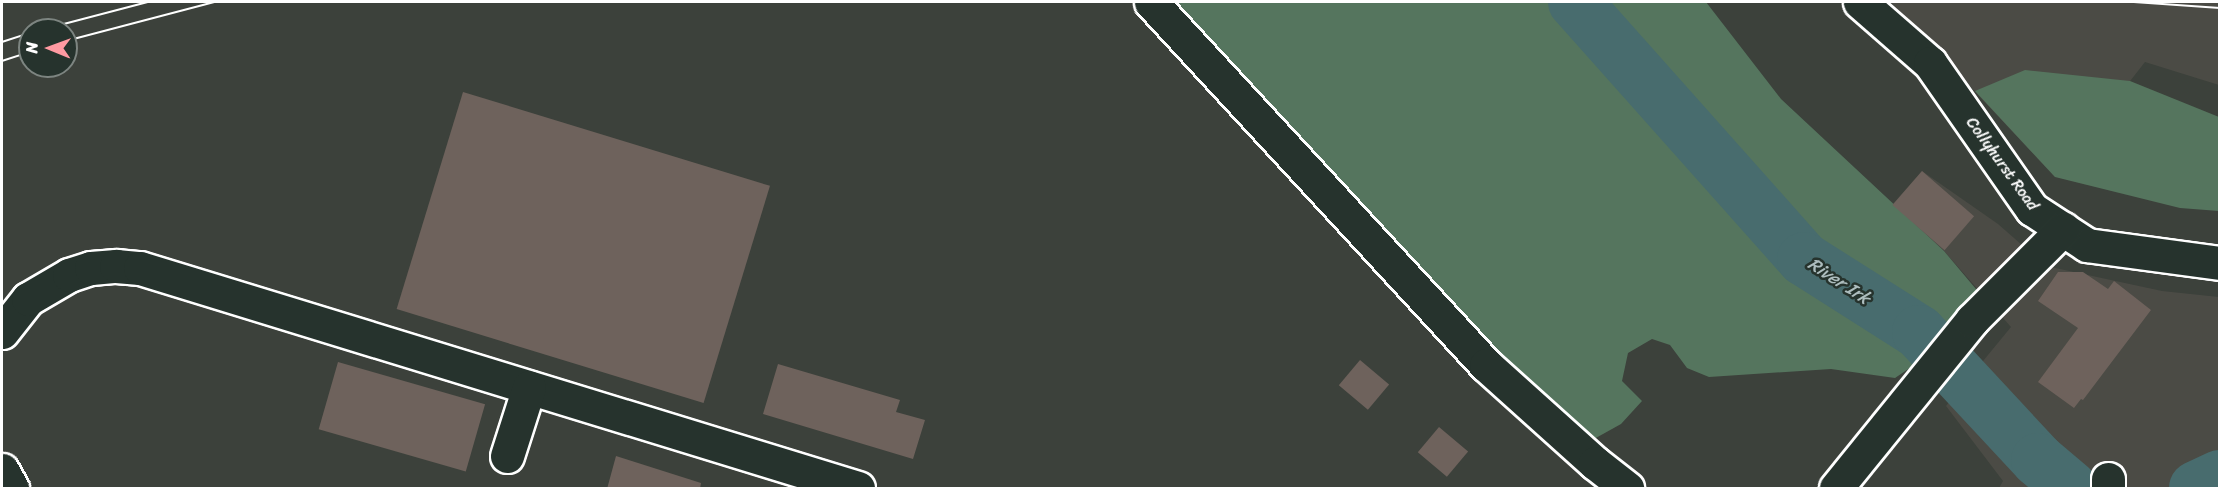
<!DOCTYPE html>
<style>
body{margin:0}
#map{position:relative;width:2221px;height:490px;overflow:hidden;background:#3c413b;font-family:Sriracha,sans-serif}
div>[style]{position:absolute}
.built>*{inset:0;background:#4b4b45}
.green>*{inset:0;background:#55755e}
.water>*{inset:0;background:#486c6e}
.river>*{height:54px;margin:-27px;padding:0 27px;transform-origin:27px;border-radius:27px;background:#486c6e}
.building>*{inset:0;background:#6e625c;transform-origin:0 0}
.roads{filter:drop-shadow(2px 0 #fff) drop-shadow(-2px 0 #fff) drop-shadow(0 2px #fff) drop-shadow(0 -2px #fff)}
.minor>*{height:33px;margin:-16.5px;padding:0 16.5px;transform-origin:16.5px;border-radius:16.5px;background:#26332d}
.tram>*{height:1.5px;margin:-0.75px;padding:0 0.75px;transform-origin:0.75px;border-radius:0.75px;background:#fff}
span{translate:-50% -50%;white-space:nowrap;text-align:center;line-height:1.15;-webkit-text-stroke:5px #26332d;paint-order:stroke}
.street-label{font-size:16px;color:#fff}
.water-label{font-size:18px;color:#adbdbe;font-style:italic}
.frame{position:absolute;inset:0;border:3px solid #fff;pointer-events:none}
.north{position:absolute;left:18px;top:18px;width:60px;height:60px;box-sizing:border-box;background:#26332d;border:2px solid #7d8581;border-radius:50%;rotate:271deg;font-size:16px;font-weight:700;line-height:24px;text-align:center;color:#fff}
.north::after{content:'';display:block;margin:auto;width:21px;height:27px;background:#ff9aa2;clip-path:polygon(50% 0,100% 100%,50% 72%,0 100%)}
</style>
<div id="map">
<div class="built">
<div style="clip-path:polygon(1891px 2px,2219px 2px,2219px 85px,2145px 62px,2055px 177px)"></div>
<div style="clip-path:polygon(1922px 171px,1998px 224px,2046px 266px,2162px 291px,2219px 297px,2219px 488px,1999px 488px,2003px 481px,1946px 406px,2011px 327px,1944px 251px,1892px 205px)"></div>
</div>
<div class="green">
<div style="clip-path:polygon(1168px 2px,1556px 2px,1721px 190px,1794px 265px,1908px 341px,1926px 357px,1895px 378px,1831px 369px,1709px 377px,1687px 368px,1670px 345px,1652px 339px,1628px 353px,1622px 381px,1642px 401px,1621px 424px,1594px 439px,1546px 403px,1443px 303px)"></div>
<div style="clip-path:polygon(1600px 2px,1706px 2px,1781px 99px,1944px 251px,1981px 295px,1945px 338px,1815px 247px,1666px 87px,1618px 30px)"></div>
<div style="clip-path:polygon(2025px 70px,2130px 81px,2219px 117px,2219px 211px,2180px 208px,2055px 177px,1975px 91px)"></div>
</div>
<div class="water">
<div style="clip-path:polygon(1556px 2px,1600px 2px,1618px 30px,1583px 30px)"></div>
</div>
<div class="river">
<div style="left:1575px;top:2px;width:344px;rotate:48.3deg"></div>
<div style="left:1804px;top:259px;width:136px;rotate:32.4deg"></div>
<div style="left:1919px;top:332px;width:175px;rotate:47.1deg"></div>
<div style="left:2038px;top:460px;width:43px;rotate:40.3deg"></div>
<div style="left:2196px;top:488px;width:26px;rotate:-25deg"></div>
</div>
<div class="building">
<div style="left:463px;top:92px;width:321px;height:227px;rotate:17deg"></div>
<div style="left:1922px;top:171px;width:69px;height:45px;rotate:41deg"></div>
<div style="clip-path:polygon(2058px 272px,2083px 272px,2108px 289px,2114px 281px,2151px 310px,2083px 400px,2081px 399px,2074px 408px,2038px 382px,2078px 328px,2038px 301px)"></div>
<div style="left:1360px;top:360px;width:38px;height:33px;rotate:40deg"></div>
<div style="left:338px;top:362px;width:153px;height:70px;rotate:16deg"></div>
<div style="clip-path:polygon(778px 364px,900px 400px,896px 412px,925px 420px,913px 459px,763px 414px)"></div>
<div style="left:1439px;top:427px;width:38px;height:33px;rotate:40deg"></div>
<div style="clip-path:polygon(616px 456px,701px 483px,700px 489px,607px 489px)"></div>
</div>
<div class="roads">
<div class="minor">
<div style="left:1151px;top:2px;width:494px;rotate:47.3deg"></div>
<div style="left:1486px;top:365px;width:147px;rotate:42deg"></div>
<div style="left:1595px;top:463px;width:41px;rotate:38deg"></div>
<div style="left:1860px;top:2px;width:93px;rotate:41.1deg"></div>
<div style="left:1930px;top:63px;width:178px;rotate:55.1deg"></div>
<div style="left:2032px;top:209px;width:66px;rotate:33.2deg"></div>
<div style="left:2087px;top:245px;width:134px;rotate:7.7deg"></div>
<div style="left:2px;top:332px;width:42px;rotate:-51.8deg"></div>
<div style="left:28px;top:299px;width:48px;rotate:-30.3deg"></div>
<div style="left:69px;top:275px;width:23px;rotate:-18deg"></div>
<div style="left:91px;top:268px;width:25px;rotate:-5deg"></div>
<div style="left:116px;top:266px;width:24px;rotate:5deg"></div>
<div style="left:140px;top:268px;width:751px;rotate:17.04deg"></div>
<div style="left:507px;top:456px;width:72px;rotate:-72.3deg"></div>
<div style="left:2px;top:470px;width:21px;rotate:61deg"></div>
<div style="left:1836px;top:488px;width:216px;rotate:-51deg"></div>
<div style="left:1972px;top:320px;width:129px;rotate:-45deg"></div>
<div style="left:2108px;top:488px;width:9px;rotate:-90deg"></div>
</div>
</div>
<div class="tram">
<div style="left:2134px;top:2px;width:86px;rotate:4deg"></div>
<div style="left:41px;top:30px;width:111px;rotate:-14.7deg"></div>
<div style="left:66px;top:41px;width:154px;rotate:-14.7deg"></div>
<div style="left:2px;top:42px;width:29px;rotate:-18deg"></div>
<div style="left:2px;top:61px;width:29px;rotate:-18deg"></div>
</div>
<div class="street-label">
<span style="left:2002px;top:164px;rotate:54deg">Collyhurst Road</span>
</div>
<div class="water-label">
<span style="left:1839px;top:281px;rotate:33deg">River Irk</span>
</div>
<div class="frame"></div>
<div class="north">N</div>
</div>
